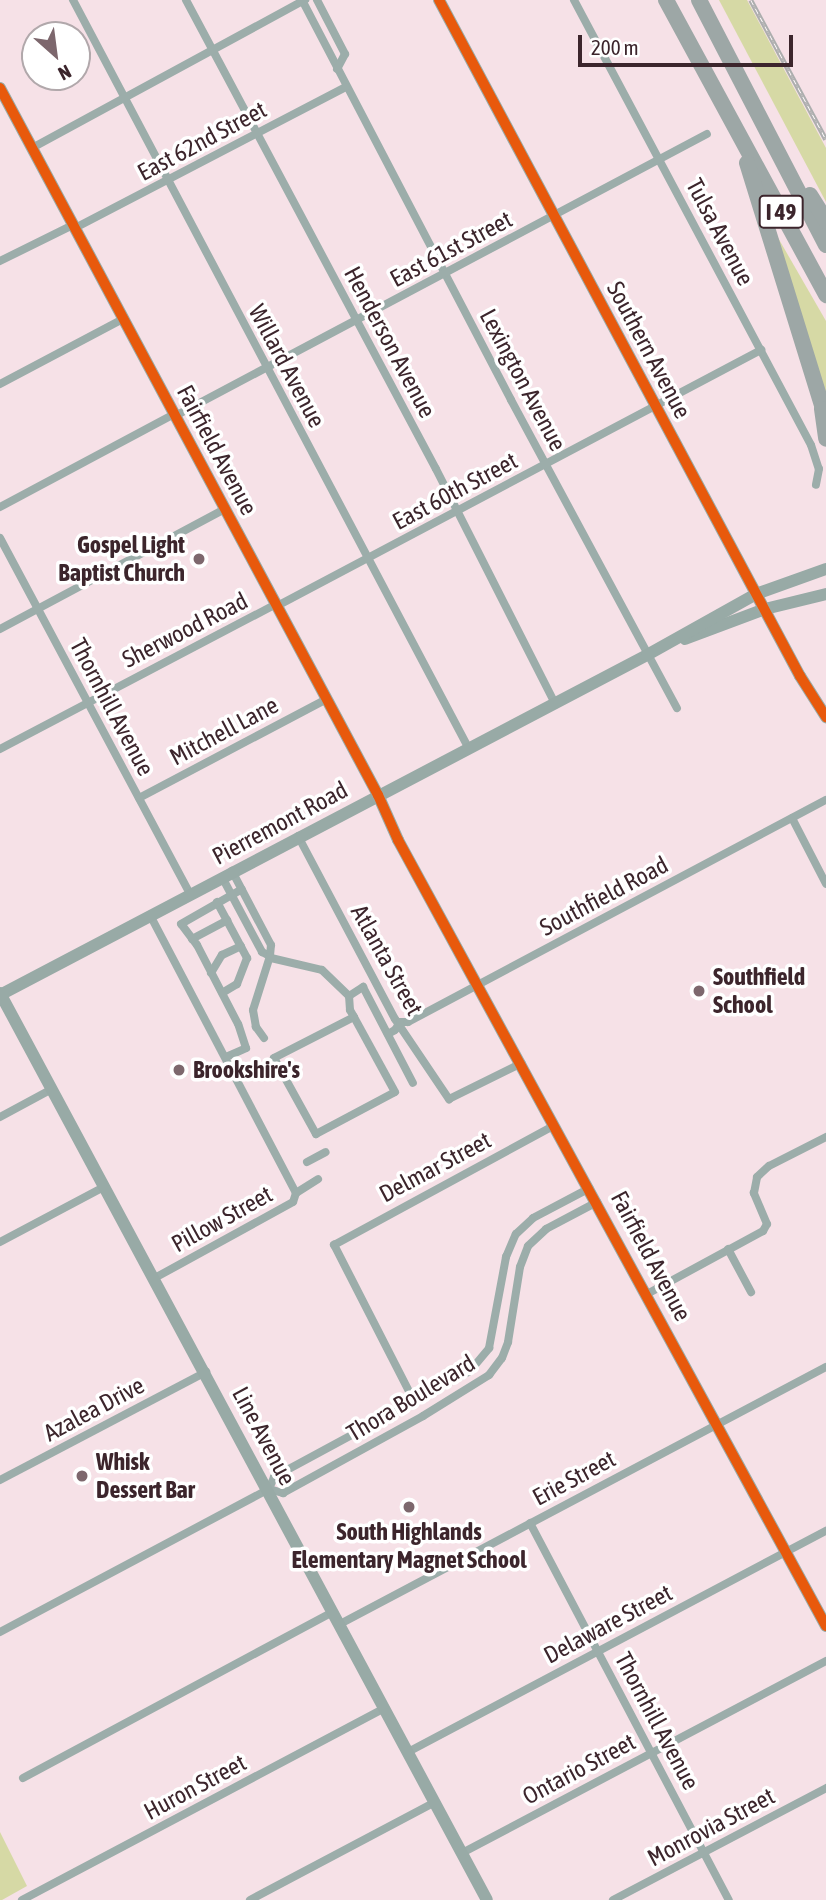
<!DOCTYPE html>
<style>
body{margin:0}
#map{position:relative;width:826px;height:1900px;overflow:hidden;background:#f6e1e7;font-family:"Asap Condensed",sans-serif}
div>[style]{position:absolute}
.green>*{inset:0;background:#d6d9a5}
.street>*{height:8px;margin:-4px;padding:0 4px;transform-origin:4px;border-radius:4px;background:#9cadaa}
.secondary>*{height:12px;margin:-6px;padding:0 6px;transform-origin:6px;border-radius:6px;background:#98aaa6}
.highway>*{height:16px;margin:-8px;padding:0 8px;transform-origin:8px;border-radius:8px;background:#9da7a6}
.rail>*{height:4.5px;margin-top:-2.25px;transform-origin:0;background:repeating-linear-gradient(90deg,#fff 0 5px,#acaeae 0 10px);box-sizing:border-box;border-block:2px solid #acaeae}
.cycleway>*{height:10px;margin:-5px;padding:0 5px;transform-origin:5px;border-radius:5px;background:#e8590c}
.dots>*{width:19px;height:19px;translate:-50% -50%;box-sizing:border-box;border:4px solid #fff;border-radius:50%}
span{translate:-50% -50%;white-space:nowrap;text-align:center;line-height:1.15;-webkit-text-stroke:7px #fff;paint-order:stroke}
.shield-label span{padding:2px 5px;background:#fff;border:2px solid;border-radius:5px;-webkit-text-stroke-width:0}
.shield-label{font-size:23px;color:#3c252c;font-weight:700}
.street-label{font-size:24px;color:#3c252c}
.poi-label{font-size:24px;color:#3c252c;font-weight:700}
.right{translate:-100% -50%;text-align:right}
.left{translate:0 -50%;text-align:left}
.north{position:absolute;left:21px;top:21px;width:70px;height:70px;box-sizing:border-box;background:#fff;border:2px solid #b1a8ab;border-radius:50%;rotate:152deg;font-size:19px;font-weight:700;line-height:28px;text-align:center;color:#3c252c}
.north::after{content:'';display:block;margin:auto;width:24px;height:32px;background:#7d676d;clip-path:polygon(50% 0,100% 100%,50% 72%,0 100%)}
.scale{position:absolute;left:578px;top:35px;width:215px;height:32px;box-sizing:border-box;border:4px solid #3c252c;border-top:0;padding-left:9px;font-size:21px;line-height:24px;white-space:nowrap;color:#3c252c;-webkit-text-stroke:5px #fff;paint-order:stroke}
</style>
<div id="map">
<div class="green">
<div style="clip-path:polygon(719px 0,747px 0,826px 148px,826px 202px)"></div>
<div style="clip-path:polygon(777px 236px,826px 321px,826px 405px)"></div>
<div style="clip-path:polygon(0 1832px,27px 1886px,2px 1900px,0 1900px)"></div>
</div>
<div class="street">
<div style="left:73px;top:0;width:847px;rotate:62.13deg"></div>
<div style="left:186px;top:0;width:531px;rotate:61.94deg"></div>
<div style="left:436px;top:469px;width:263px;rotate:63.1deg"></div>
<div style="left:302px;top:0;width:451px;rotate:62.4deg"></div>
<div style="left:511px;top:400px;width:350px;rotate:61.7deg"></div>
<div style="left:317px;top:0;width:61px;rotate:62.6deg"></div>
<div style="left:345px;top:54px;width:17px;rotate:118deg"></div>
<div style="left:574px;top:0;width:504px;rotate:61.96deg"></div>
<div style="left:811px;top:445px;width:25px;rotate:72deg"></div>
<div style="left:819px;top:469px;width:16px;rotate:101deg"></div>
<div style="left:32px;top:148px;width:311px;rotate:-28.5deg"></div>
<div style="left:75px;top:228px;width:305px;rotate:-27.5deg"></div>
<div style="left:0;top:261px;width:81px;rotate:-26.3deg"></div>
<div style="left:0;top:384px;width:139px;rotate:-27.9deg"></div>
<div style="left:175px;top:416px;width:602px;rotate:-27.93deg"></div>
<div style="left:0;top:507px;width:197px;rotate:-28.1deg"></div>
<div style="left:0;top:538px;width:404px;rotate:61.9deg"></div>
<div style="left:277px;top:606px;width:548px;rotate:-27.88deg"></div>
<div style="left:0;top:629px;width:255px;rotate:-28.1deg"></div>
<div style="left:0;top:749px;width:312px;rotate:-27.7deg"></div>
<div style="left:139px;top:798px;width:212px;rotate:-27.8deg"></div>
<div style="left:792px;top:818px;width:74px;rotate:62.7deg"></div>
<div style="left:298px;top:836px;width:207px;rotate:62.1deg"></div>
<div style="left:395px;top:1019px;width:97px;rotate:56deg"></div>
<div style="left:449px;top:1099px;width:81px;rotate:-26.3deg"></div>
<div style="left:222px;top:877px;width:85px;rotate:61.9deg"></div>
<div style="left:262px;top:952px;width:9px;rotate:27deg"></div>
<div style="left:270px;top:956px;width:11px;rotate:-85deg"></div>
<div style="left:271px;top:945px;width:84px;rotate:-117.8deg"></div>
<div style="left:217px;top:902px;width:64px;rotate:61.8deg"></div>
<div style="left:247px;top:958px;width:28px;rotate:111deg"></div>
<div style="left:237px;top:984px;width:17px;rotate:149deg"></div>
<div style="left:150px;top:915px;width:314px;rotate:62.3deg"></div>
<div style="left:296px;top:1193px;width:9px;rotate:108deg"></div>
<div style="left:293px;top:1202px;width:158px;rotate:151.2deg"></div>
<div style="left:192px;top:939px;width:40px;rotate:-28deg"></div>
<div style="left:271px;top:958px;width:52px;rotate:13.2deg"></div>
<div style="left:322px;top:970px;width:37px;rotate:44deg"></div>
<div style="left:211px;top:973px;width:21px;rotate:-59deg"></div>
<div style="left:222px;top:955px;width:21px;rotate:-25deg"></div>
<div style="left:354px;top:1017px;width:90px;rotate:152.9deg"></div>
<div style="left:274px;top:1058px;width:87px;rotate:61.1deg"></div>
<div style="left:316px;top:1134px;width:89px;rotate:-28deg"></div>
<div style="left:395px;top:1092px;width:85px;rotate:-118.7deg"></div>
<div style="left:354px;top:1017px;width:8px;rotate:-120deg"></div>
<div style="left:350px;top:1010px;width:14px;rotate:-94deg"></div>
<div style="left:349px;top:996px;width:17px;rotate:-33deg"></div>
<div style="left:363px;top:987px;width:108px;rotate:62.5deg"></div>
<div style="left:388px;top:1034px;width:8px;rotate:-30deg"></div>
<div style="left:395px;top:1030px;width:9px;rotate:-58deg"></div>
<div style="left:400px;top:1022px;width:8px"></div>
<div style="left:408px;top:1022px;width:473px;rotate:-28deg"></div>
<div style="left:264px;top:1038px;width:14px;rotate:-126deg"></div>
<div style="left:256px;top:1027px;width:17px;rotate:-100deg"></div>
<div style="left:253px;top:1010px;width:57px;rotate:-72.5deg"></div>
<div style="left:226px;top:1057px;width:22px;rotate:-24deg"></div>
<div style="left:246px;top:1048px;width:25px;rotate:-108deg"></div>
<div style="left:238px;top:1024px;width:89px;rotate:-117.4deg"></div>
<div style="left:197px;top:945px;width:26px;rotate:-127deg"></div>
<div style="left:181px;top:924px;width:70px;rotate:-29.8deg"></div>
<div style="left:0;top:1117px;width:59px;rotate:-28.3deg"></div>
<div style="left:307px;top:1162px;width:21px;rotate:-28deg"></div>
<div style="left:296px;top:1193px;width:26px;rotate:-32deg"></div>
<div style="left:0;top:1242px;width:118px;rotate:-27.9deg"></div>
<div style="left:728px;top:1249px;width:49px;rotate:61.9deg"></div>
<div style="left:647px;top:1294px;width:132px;rotate:-28.5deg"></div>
<div style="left:763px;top:1231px;width:8px;rotate:-60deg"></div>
<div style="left:767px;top:1224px;width:34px;rotate:-113deg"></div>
<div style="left:754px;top:1193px;width:16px;rotate:-79deg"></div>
<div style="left:757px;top:1177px;width:16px;rotate:-43deg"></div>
<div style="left:769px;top:1166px;width:64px;rotate:-27deg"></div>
<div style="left:415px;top:1403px;width:178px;rotate:-117.1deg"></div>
<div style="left:334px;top:1245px;width:251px;rotate:-28.5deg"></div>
<div style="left:0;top:1480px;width:233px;rotate:-27.7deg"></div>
<div style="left:269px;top:1489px;width:15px;rotate:16deg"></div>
<div style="left:283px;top:1493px;width:160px;rotate:-28.8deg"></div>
<div style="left:423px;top:1416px;width:78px;rotate:-31.8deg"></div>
<div style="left:489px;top:1375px;width:21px;rotate:-53deg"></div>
<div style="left:502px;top:1358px;width:17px;rotate:-69deg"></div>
<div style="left:508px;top:1342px;width:76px;rotate:-80.9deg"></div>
<div style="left:520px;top:1267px;width:22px;rotate:-69deg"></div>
<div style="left:528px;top:1246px;width:25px;rotate:-43deg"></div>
<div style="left:546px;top:1229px;width:58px;rotate:-27.9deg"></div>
<div style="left:530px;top:1523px;width:426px;rotate:62.2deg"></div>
<div style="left:340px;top:1624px;width:550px;rotate:-27.87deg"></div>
<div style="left:0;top:1632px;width:305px;rotate:-28deg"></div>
<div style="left:269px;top:1489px;width:13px;rotate:-67deg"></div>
<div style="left:274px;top:1477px;width:223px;rotate:-28.4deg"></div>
<div style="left:470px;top:1371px;width:30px;rotate:-50deg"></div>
<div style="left:489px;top:1348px;width:93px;rotate:-79.4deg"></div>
<div style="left:506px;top:1257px;width:25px;rotate:-67deg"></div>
<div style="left:516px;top:1234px;width:23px;rotate:-43deg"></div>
<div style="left:533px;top:1218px;width:64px;rotate:-27.8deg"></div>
<div style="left:408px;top:1752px;width:473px;rotate:-27.9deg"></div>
<div style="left:23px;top:1778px;width:352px;rotate:-28.2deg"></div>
<div style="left:462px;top:1853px;width:412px;rotate:-27.8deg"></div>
<div style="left:22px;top:1900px;width:411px;rotate:-27.9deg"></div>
<div style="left:250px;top:1900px;width:209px;rotate:-27.9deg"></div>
<div style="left:613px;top:1900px;width:241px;rotate:-27.7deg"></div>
</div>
<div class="secondary">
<div style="left:439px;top:0;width:766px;rotate:61.9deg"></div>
<div style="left:800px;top:676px;width:49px;rotate:57.6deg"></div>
<div style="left:0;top:88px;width:802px;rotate:61.87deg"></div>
<div style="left:378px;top:795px;width:49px;rotate:66deg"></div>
<div style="left:398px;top:840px;width:895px;rotate:61.43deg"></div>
<div style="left:685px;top:639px;width:85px;rotate:-20.6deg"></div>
<div style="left:765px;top:609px;width:63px;rotate:-13.8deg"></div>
<div style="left:0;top:993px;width:1029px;rotate:61.77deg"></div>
<div style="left:0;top:995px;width:731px;rotate:-27.72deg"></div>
<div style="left:647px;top:655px;width:125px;rotate:-29.2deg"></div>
<div style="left:756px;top:594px;width:74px;rotate:-19.7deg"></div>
</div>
<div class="highway">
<div style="left:666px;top:0;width:336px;rotate:61.5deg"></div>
<div style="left:699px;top:0;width:276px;rotate:62.6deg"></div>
<div style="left:747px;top:163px;width:267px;rotate:72.8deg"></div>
<div style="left:810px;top:195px;width:31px;rotate:58deg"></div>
<div style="left:822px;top:409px;width:30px;rotate:82deg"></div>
</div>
<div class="rail">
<div style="left:751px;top:0;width:158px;rotate:61.7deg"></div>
</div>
<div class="cycleway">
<div style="left:439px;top:0;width:766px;rotate:61.9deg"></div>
<div style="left:800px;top:676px;width:49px;rotate:57.6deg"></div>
<div style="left:0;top:88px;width:802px;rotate:61.87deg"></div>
<div style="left:378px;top:795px;width:49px;rotate:66deg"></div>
<div style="left:398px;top:840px;width:895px;rotate:61.43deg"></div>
</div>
<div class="dots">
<div style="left:199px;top:559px;background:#7d676d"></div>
<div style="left:699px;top:991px;background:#7d676d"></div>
<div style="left:179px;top:1070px;background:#7d676d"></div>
<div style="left:82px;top:1476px;background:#7d676d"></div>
<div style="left:409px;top:1507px;background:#7d676d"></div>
</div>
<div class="shield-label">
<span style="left:781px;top:212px">I 49</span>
</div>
<div class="street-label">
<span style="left:202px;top:141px;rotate:-28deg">East 62nd Street</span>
<span style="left:720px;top:232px;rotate:62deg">Tulsa Avenue</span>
<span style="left:451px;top:249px;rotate:-28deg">East 61st Street</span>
<span style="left:390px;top:342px;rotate:62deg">Henderson Avenue</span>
<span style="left:649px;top:350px;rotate:62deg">Southern Avenue</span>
<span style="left:287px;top:366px;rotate:62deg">Willard Avenue</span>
<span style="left:523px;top:380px;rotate:62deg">Lexington Avenue</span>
<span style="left:217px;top:450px;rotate:62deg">Fairfield Avenue</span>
<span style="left:455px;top:491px;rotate:-28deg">East 60th Street</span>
<span style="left:185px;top:630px;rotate:-27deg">Sherwood Road</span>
<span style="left:112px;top:707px;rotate:62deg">Thornhill Avenue</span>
<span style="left:224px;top:731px;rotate:-28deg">Mitchell Lane</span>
<span style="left:280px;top:823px;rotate:-28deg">Pierremont Road</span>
<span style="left:604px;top:896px;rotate:-28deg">Southfield Road</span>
<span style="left:387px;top:960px;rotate:61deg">Atlanta Street</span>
<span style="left:435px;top:1167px;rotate:-28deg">Delmar Street</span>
<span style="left:222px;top:1219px;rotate:-29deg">Pillow Street</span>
<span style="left:651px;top:1256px;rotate:62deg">Fairfield Avenue</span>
<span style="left:411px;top:1398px;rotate:-31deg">Thora Boulevard</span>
<span style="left:94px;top:1409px;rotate:-28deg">Azalea Drive</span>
<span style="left:264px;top:1436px;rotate:62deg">Line Avenue</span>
<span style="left:574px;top:1478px;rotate:-28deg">Erie Street</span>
<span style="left:608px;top:1624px;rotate:-28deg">Delaware Street</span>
<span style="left:657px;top:1721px;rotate:62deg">Thornhill Avenue</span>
<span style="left:579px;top:1769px;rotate:-28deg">Ontario Street</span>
<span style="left:195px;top:1787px;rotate:-28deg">Huron Street</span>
<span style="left:711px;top:1827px;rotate:-28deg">Monrovia Street</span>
</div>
<div class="poi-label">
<span class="right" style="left:185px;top:559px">Gospel Light<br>Baptist Church</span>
<span class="left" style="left:713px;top:991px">Southfield<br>School</span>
<span class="left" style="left:193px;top:1070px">Brookshire's</span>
<span class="left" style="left:96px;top:1476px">Whisk<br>Dessert Bar</span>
<span style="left:409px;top:1546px">South Highlands<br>Elementary Magnet School</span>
</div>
<div class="north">N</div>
<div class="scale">200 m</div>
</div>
